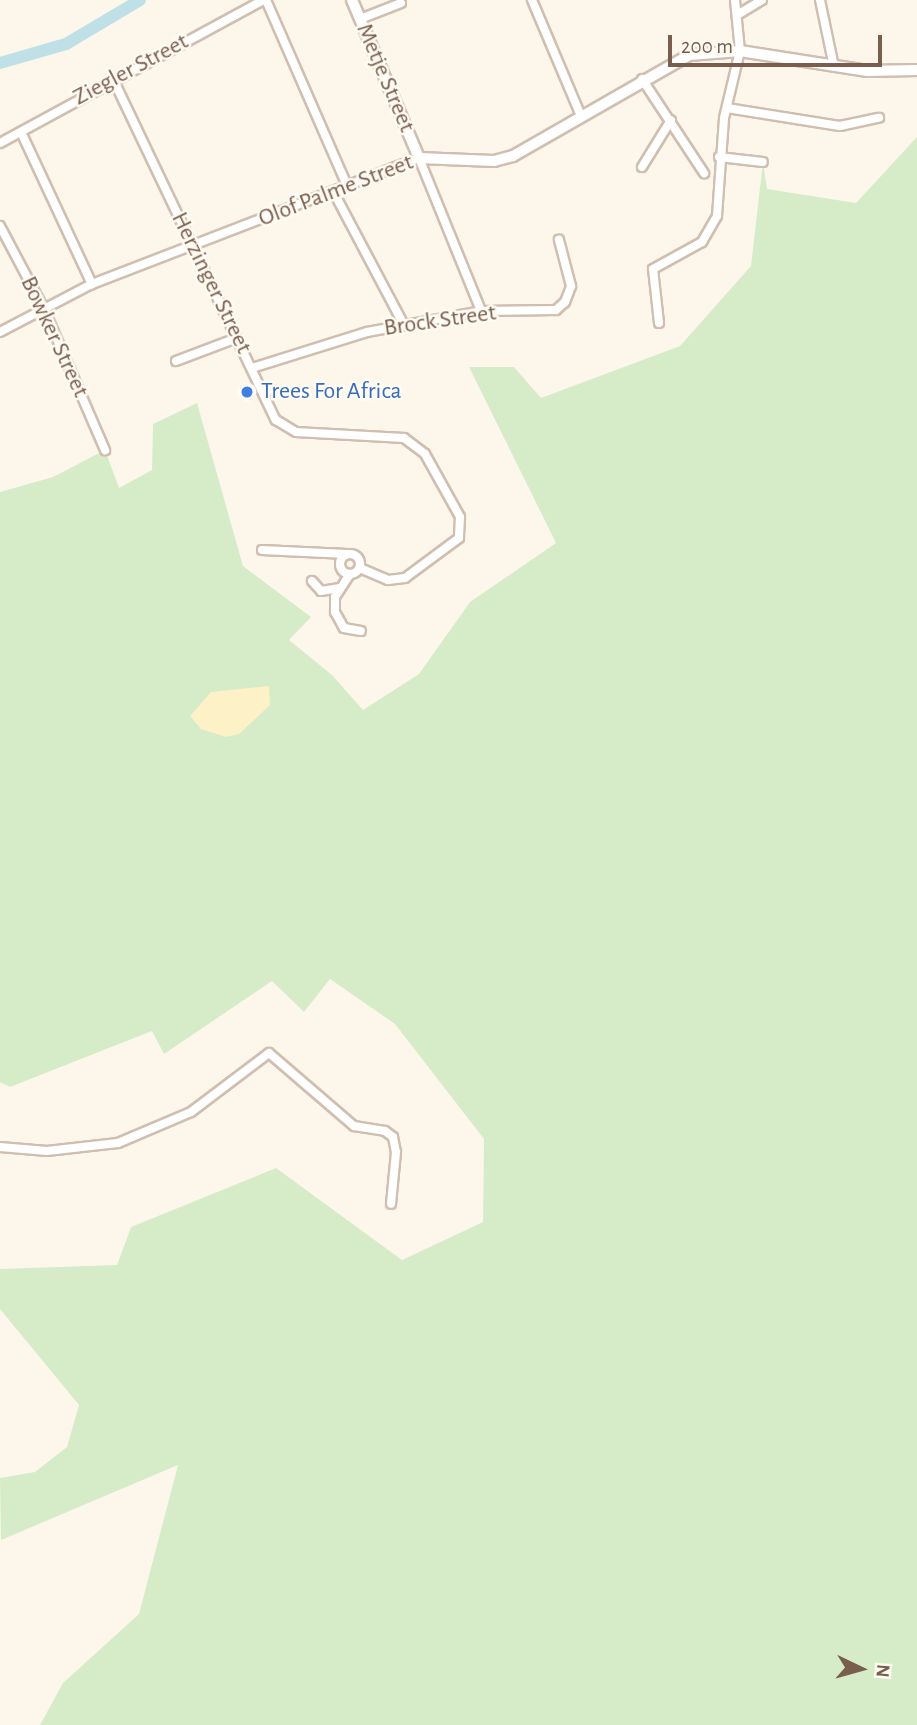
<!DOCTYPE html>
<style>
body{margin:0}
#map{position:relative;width:917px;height:1725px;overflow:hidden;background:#fdf7eb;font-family:"Alegreya Sans",sans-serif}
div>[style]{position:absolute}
.green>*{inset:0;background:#d6ecc9}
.sand>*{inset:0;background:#fcf1c7}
.river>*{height:12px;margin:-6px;padding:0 6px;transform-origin:6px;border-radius:6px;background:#bfe0e7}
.roads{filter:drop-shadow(2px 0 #d0bfb0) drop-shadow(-2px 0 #d0bfb0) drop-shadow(0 2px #d0bfb0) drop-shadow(0 -2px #d0bfb0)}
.minor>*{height:8px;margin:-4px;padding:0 4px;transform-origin:4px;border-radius:4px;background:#fff}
.minor>.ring{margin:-4px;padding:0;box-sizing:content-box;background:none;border:8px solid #fff;border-radius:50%}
.tertiary>*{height:10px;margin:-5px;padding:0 5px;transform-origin:5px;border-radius:5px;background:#fff}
.dots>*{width:19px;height:19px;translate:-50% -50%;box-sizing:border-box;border:4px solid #fffaf2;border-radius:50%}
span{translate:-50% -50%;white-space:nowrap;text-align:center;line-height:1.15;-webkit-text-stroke:5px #fffaf2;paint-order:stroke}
.street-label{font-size:24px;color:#795e4d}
.shop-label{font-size:24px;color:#366cbe}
.left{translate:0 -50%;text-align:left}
.north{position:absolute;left:826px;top:1634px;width:70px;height:70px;-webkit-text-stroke:5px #fffaf2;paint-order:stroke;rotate:95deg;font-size:19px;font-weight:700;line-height:28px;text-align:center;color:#795e4d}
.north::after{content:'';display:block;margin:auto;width:24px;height:32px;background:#795e4d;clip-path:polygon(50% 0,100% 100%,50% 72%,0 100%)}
.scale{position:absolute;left:668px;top:35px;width:214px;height:32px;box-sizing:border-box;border:4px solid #795e4d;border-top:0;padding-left:9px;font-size:21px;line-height:24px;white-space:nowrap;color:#795e4d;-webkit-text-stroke:5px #fffaf2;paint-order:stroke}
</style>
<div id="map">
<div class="green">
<div style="clip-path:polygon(917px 137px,917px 1725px,40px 1725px,63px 1683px,139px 1614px,178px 1465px,1px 1540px,0 1478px,35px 1472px,67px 1447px,79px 1405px,0 1309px,0 1269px,117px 1265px,131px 1227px,276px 1168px,402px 1260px,483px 1222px,484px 1139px,395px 1024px,330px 979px,304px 1012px,272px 981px,164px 1054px,152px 1031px,10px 1087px,0 1082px,0 492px,53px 477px,105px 450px,119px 488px,152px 470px,153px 424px,197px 403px,243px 566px,311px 617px,289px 640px,332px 675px,363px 710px,419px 674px,470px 602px,556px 543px,469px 367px,514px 367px,541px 398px,680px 346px,751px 266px,763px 162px,767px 189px,856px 203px)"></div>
</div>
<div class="sand">
<div style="clip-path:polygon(269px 686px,270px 705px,239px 734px,226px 737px,201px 729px,190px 716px,211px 692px)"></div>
</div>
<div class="river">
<div style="left:0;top:63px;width:69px;rotate:-16.1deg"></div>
<div style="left:66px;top:44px;width:86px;rotate:-30.7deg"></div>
</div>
<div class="roads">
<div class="minor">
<div style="left:266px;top:0;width:202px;rotate:66.4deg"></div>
<div style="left:532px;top:0;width:126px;rotate:67.1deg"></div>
<div style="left:820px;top:0;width:68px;rotate:78.2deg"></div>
<div style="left:737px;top:15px;width:29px;rotate:-31deg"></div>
<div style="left:360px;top:19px;width:44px;rotate:-21.3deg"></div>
<div style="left:113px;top:79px;width:378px;rotate:64.5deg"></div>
<div style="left:276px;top:420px;width:23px;rotate:31deg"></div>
<div style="left:296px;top:432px;width:108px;rotate:3.2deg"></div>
<div style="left:404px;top:438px;width:26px;rotate:37deg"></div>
<div style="left:425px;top:454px;width:72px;rotate:60.9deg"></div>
<div style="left:460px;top:517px;width:21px;rotate:93deg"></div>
<div style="left:459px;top:538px;width:67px;rotate:143.5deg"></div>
<div style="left:405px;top:578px;width:17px;rotate:173deg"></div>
<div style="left:388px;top:580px;width:30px;rotate:-157deg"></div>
<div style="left:642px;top:79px;width:113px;rotate:56.6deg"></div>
<div style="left:727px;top:108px;width:114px;rotate:9.1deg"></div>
<div style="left:840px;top:126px;width:40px;rotate:-12deg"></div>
<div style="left:21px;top:132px;width:168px;rotate:65deg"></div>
<div style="left:0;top:143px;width:299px;rotate:-28.5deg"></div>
<div style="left:719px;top:157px;width:44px;rotate:6.5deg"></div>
<div style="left:642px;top:167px;width:55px;rotate:-58.3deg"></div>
<div style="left:333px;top:191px;width:152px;rotate:62.1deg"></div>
<div style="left:0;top:226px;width:94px;rotate:62.1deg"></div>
<div style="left:44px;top:309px;width:154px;rotate:66.6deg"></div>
<div style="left:659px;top:323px;width:54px;rotate:-96.3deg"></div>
<div style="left:653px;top:269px;width:56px;rotate:-28.9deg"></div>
<div style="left:702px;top:242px;width:30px;rotate:-60deg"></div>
<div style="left:717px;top:216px;width:98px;rotate:-85.9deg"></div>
<div style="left:724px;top:118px;width:69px;rotate:-76.6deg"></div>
<div style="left:740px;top:51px;width:51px;rotate:-95.6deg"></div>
<div style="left:0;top:332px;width:104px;rotate:-27.6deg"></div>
<div style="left:92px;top:284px;width:350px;rotate:-21.1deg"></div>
<div style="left:419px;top:158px;width:165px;rotate:67.9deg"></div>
<div style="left:176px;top:361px;width:65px;rotate:-20.7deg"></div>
<div style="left:252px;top:368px;width:121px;rotate:-17.4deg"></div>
<div style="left:367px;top:332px;width:116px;rotate:-10.4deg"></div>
<div style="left:481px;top:311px;width:75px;rotate:-0.8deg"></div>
<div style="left:556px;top:310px;width:12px;rotate:-42deg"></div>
<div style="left:565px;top:302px;width:17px;rotate:-69deg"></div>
<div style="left:571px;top:286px;width:48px;rotate:-104.6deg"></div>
<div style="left:262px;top:550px;width:85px;rotate:2.7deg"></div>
<div class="ring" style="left:340px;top:554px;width:12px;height:12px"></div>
<div style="left:350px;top:574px;width:27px;rotate:123deg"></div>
<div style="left:335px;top:597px;width:15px;rotate:90deg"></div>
<div style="left:335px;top:612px;width:18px;rotate:61deg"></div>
<div style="left:344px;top:628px;width:17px;rotate:10deg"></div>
<div style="left:312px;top:581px;width:13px;rotate:48deg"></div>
<div style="left:321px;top:591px;width:19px;rotate:-9deg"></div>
<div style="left:0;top:1147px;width:47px;rotate:4.9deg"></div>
<div style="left:47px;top:1151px;width:71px;rotate:-6.4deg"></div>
<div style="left:118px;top:1143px;width:79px;rotate:-23deg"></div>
<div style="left:191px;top:1112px;width:98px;rotate:-37.1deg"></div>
<div style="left:269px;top:1053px;width:112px;rotate:40.7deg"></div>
<div style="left:354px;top:1126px;width:31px;rotate:9deg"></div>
<div style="left:385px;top:1131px;width:10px;rotate:37deg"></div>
<div style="left:393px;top:1137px;width:15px;rotate:79deg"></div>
<div style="left:396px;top:1152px;width:52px;rotate:95.5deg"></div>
</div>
<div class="tertiary">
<div style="left:352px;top:0;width:172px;rotate:67deg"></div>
<div style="left:419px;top:158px;width:75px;rotate:2.3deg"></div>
<div style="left:494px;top:161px;width:20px;rotate:-15deg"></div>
<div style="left:513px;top:156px;width:203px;rotate:-29.8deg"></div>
<div style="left:689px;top:55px;width:51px;rotate:-4.5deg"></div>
<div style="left:740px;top:51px;width:129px;rotate:8.9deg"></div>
<div style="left:867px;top:71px;width:50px;rotate:-1.1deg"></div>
</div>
</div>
<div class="dots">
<div style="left:247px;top:392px;background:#3f7fe0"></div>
</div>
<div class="street-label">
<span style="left:131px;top:70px;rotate:-28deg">Ziegler Street</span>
<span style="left:385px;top:78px;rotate:67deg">Metje Street</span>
<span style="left:336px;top:191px;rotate:-21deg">Olof Palme Street</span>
<span style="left:211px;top:283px;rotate:64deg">Herzinger Street</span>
<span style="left:440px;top:321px;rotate:-8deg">Brock Street</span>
<span style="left:54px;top:337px;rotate:65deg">Bowker Street</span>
</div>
<div class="shop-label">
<span class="left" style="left:261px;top:392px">Trees For Africa</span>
</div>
<div class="north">N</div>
<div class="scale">200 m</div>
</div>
